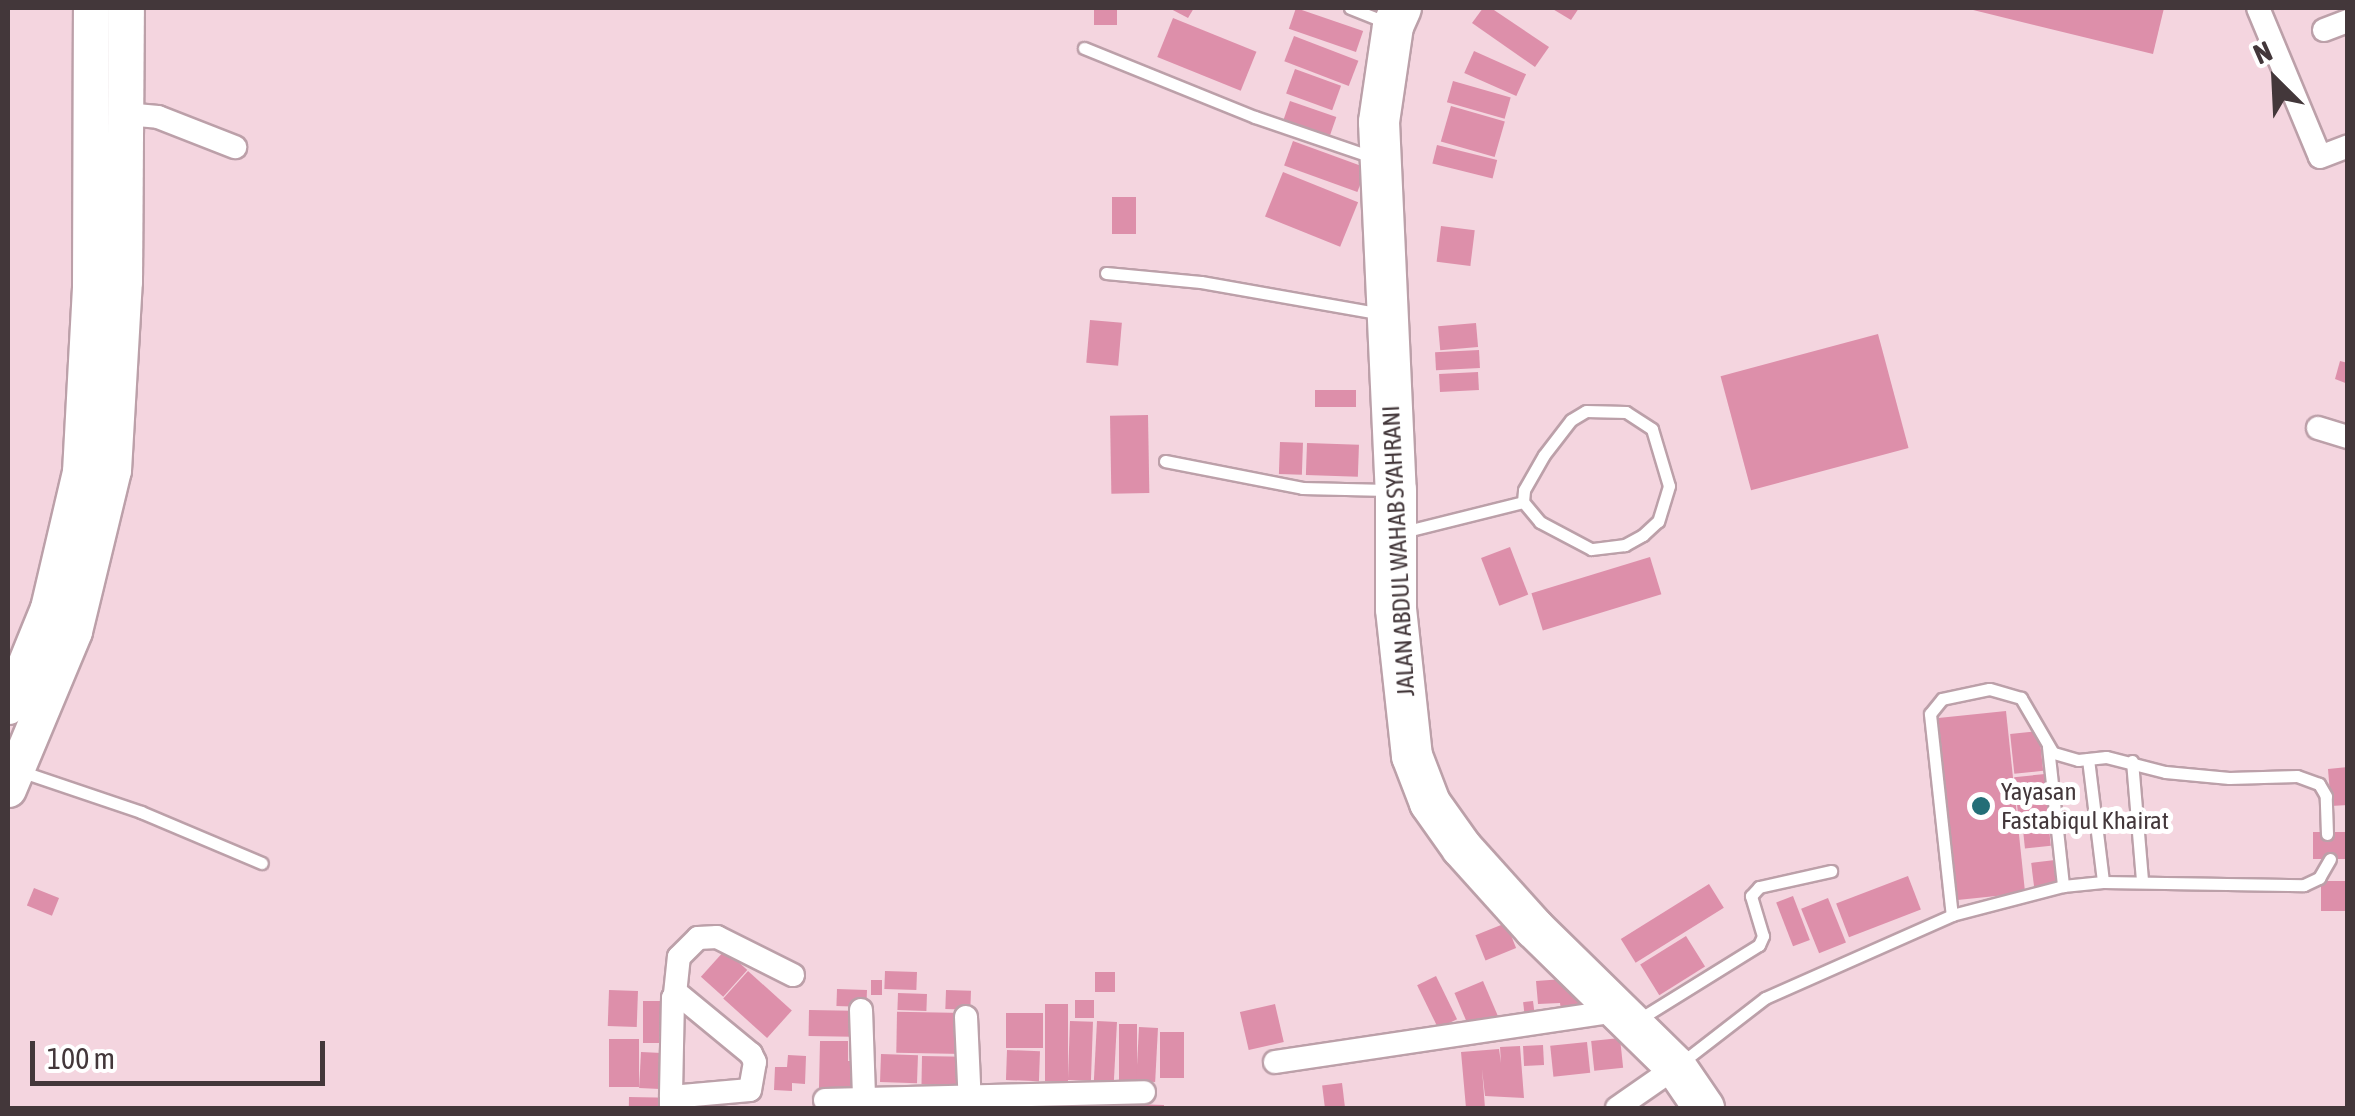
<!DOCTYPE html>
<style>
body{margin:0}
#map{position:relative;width:2355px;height:1116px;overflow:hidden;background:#f4d5df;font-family:"Asap Condensed",sans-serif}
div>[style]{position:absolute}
.building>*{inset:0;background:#dd8faa;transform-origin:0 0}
.roads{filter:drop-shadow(2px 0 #bca0a9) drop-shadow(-2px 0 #bca0a9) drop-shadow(0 2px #bca0a9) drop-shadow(0 -2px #bca0a9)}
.lane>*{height:11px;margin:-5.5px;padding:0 5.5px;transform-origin:5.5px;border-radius:5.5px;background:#fff}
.street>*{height:22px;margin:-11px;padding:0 11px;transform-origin:11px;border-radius:11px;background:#fff}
.primary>*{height:35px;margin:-17.5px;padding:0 17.5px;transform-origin:17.5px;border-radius:17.5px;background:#fff}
.highway>*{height:40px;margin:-20px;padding:0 20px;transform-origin:20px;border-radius:20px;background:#fff}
.dots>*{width:28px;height:28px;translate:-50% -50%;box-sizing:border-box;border:5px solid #fff;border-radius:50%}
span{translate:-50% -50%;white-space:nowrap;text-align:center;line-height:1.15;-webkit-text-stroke:10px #fff;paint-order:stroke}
.street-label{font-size:25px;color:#43373a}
.poi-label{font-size:25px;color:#43373a}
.left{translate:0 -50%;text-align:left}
.frame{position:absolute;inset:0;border:10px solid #43373a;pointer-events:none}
.north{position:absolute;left:2225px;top:30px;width:100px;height:100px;-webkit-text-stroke:8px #fff;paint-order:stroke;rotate:336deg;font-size:28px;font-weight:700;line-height:40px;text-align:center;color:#43373a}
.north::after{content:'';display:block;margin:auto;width:35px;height:45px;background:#43373a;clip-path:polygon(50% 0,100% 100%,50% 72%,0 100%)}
.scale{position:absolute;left:30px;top:1041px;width:295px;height:45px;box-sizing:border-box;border:5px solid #43373a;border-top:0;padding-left:12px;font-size:30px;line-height:35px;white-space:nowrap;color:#43373a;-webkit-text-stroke:8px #fff;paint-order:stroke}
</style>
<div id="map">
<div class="building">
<div style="left:1094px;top:8px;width:23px;height:17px"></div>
<div style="clip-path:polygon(1169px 8px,1194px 8px,1188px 18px)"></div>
<div style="left:1296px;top:8px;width:71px;height:22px;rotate:19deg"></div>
<div style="clip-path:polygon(1483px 8px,1491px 8px,1549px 47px,1535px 67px,1472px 23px)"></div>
<div style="clip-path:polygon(1551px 8px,1579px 8px,1571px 20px)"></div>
<div style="clip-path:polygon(1965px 8px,2164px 8px,2153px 54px)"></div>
<div style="left:1173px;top:18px;width:90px;height:42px;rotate:22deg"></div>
<div style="left:1294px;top:36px;width:69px;height:27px;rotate:21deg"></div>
<div style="left:1474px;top:51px;width:57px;height:24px;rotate:24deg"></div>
<div style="left:1295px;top:69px;width:49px;height:26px;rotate:20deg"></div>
<div style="left:1453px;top:81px;width:60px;height:22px;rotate:16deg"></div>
<div style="left:1290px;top:101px;width:49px;height:22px;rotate:19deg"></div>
<div style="left:1451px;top:106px;width:56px;height:37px;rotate:16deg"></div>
<div style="left:1293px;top:141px;width:78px;height:26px;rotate:20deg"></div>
<div style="left:1437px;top:145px;width:62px;height:19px;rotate:14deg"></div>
<div style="left:1283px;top:172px;width:81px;height:48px;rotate:22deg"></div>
<div style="left:1112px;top:197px;width:24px;height:37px"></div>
<div style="left:1441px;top:226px;width:34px;height:36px;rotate:7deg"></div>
<div style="left:1090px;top:320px;width:32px;height:43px;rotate:5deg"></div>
<div style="left:1476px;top:323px;width:24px;height:38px;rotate:85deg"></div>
<div style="left:1878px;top:334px;width:118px;height:163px;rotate:75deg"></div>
<div style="left:1479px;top:350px;width:18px;height:44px;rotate:87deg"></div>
<div style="clip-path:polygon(2340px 361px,2348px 363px,2348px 384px,2335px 379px)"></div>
<div style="left:1478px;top:372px;width:18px;height:39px;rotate:87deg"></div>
<div style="left:1356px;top:390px;width:17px;height:41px;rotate:90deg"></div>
<div style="left:1148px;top:415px;width:78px;height:38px;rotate:89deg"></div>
<div style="left:1280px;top:442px;width:23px;height:32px;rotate:2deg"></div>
<div style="left:1307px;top:443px;width:52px;height:32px;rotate:2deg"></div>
<div style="left:1510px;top:547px;width:51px;height:31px;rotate:69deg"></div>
<div style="left:1650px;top:557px;width:39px;height:124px;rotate:73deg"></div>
<div style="left:2006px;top:711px;width:183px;height:68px;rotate:84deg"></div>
<div style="left:2039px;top:731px;width:40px;height:29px;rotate:84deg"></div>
<div style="clip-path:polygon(2348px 767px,2348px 805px,2331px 806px,2328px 769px)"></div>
<div style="left:2045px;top:774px;width:38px;height:31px;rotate:84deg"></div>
<div style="left:2048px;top:819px;width:27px;height:26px;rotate:84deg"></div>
<div style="left:2348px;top:832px;width:27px;height:35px;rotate:90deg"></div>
<div style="left:2055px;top:860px;width:24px;height:24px;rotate:83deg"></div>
<div style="left:1908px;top:876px;width:36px;height:77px;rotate:69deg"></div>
<div style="left:2348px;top:881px;width:30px;height:27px;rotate:90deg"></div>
<div style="left:1709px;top:884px;width:28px;height:104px;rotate:58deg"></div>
<div style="left:34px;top:888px;width:27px;height:19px;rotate:22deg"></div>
<div style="left:1793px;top:896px;width:47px;height:18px;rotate:69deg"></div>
<div style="left:1828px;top:898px;width:48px;height:29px;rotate:68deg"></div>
<div style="left:1506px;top:923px;width:27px;height:33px;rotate:68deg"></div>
<div style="left:1686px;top:936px;width:36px;height:54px;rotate:58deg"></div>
<div style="left:725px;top:950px;width:30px;height:36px;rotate:42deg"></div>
<div style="left:748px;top:971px;width:59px;height:37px;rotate:42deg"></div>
<div style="left:885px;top:971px;width:32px;height:18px;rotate:2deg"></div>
<div style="left:1095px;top:972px;width:20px;height:20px"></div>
<div style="left:1436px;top:976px;width:48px;height:21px;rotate:64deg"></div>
<div style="clip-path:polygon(1577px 978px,1579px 1002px,1587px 1001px,1588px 1015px,1538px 1021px,1537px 1012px,1561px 1010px,1560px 1003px,1538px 1004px,1536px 981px)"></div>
<div style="left:871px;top:980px;width:11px;height:15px"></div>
<div style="left:1483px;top:981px;width:40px;height:31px;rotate:67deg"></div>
<div style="left:837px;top:989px;width:30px;height:17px;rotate:2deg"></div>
<div style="left:609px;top:990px;width:29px;height:36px;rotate:2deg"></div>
<div style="left:946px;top:990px;width:25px;height:19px;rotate:2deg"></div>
<div style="left:898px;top:993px;width:29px;height:17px;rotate:2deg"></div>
<div style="left:1075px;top:1000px;width:19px;height:18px"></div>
<div style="left:643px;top:1001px;width:17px;height:42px"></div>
<div style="left:1533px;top:1001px;width:17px;height:10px;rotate:83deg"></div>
<div style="left:1045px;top:1004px;width:23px;height:77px"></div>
<div style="left:1275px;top:1004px;width:39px;height:36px;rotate:77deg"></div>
<div style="left:809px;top:1010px;width:43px;height:26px;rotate:1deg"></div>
<div style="left:964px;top:1013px;width:41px;height:67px;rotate:91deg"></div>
<div style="left:1006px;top:1013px;width:37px;height:35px"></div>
<div style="left:1070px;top:1021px;width:23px;height:59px;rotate:2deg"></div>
<div style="left:1097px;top:1021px;width:20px;height:60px;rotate:3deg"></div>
<div style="left:1119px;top:1024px;width:18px;height:58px"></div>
<div style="left:1139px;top:1027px;width:19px;height:54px;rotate:3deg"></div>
<div style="left:1160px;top:1032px;width:24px;height:46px"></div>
<div style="left:1620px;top:1038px;width:30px;height:29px;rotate:84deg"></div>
<div style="left:609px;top:1039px;width:30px;height:48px"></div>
<div style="clip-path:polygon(820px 1041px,848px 1041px,848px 1061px,859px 1061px,858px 1089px,819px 1088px)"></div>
<div style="left:1587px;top:1042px;width:31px;height:37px;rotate:84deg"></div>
<div style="left:1543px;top:1045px;width:20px;height:20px;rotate:87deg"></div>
<div style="clip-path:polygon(1520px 1046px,1524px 1098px,1485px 1096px,1482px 1069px,1485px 1108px,1466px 1108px,1461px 1052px,1499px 1049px,1501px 1063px,1500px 1047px)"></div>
<div style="left:1007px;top:1050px;width:33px;height:30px;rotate:2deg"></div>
<div style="left:641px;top:1052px;width:21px;height:36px;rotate:3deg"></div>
<div style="left:881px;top:1054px;width:37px;height:28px;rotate:2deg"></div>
<div style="clip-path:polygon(788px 1055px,806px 1056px,805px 1084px,792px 1083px,792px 1091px,774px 1090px,775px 1067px,787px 1067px)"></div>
<div style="left:922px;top:1056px;width:41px;height:28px;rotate:1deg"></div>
<div style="left:1342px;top:1083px;width:25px;height:20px;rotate:83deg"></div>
<div style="left:629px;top:1097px;width:41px;height:11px;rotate:1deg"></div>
<div style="clip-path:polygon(1074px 1102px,1164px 1105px,1164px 1108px,1074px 1108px)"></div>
</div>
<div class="roads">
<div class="lane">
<div style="left:1350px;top:8px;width:41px;rotate:21.5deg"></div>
<div style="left:1084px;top:48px;width:184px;rotate:22deg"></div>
<div style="left:1255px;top:117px;width:127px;rotate:18.9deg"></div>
<div style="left:1106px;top:273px;width:95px;rotate:5.4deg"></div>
<div style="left:1201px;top:282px;width:185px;rotate:10deg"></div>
<div style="left:1165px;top:461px;width:140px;rotate:11.1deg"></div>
<div style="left:1302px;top:488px;width:86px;rotate:1.3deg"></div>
<div style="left:1403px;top:532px;width:124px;rotate:-14deg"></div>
<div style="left:1523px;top:502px;width:12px;rotate:-85deg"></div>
<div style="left:1524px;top:490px;width:40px;rotate:-60.3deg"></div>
<div style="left:1544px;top:455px;width:44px;rotate:-52.4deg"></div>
<div style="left:1571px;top:420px;width:17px;rotate:-31deg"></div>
<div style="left:1586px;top:411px;width:40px;rotate:1.4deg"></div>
<div style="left:1626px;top:412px;width:31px;rotate:33deg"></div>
<div style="left:1652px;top:429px;width:59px;rotate:73.4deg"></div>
<div style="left:1669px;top:486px;width:37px;rotate:107deg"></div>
<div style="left:1658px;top:521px;width:21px;rotate:137deg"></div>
<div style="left:1643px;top:535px;width:21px;rotate:151deg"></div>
<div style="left:1625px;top:545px;width:34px;rotate:173deg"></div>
<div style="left:1591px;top:549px;width:58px;rotate:-152.1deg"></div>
<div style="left:1540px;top:522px;width:26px;rotate:-130deg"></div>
<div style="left:2048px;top:747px;width:140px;rotate:83.8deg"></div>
<div style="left:2088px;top:759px;width:124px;rotate:83deg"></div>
<div style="left:2132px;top:761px;width:120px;rotate:85.2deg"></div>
<div style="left:20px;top:771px;width:128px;rotate:18.7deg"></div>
<div style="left:141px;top:812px;width:131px;rotate:22.9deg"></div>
<div style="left:2327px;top:834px;width:38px;rotate:-92deg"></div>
<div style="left:2326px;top:796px;width:14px;rotate:-120deg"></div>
<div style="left:2319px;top:784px;width:23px;rotate:-160deg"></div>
<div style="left:2297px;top:776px;width:68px;rotate:178.3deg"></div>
<div style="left:2229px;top:778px;width:64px;rotate:-174.6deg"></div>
<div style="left:2165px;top:772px;width:61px;rotate:-165.7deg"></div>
<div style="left:2106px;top:757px;width:28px;rotate:174deg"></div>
<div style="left:2078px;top:760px;width:26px;rotate:-164deg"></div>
<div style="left:2053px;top:753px;width:64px;rotate:-120.2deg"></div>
<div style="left:2021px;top:698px;width:33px;rotate:-164deg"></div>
<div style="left:1989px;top:689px;width:48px;rotate:168deg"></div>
<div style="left:1942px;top:699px;width:19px;rotate:129deg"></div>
<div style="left:1930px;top:714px;width:202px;rotate:83.8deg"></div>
<div style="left:1952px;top:915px;width:115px;rotate:-14.6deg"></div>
<div style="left:2063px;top:886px;width:40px;rotate:-5.7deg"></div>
<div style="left:2103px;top:882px;width:201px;rotate:0.9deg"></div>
<div style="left:2304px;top:885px;width:17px;rotate:-25deg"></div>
<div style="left:2319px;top:878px;width:22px;rotate:-60deg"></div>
<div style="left:1638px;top:1020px;width:142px;rotate:-31.8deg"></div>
<div style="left:1759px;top:945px;width:10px;rotate:-66deg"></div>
<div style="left:1763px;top:936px;width:42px;rotate:-106.7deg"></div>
<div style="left:1751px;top:896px;width:12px;rotate:-48deg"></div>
<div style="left:1759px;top:887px;width:74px;rotate:-12.5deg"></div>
<div style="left:1681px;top:1063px;width:106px;rotate:-37.7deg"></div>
<div style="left:1765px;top:998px;width:205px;rotate:-23.9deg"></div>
</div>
<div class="street">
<div style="left:2258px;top:8px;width:161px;rotate:67.4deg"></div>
<div style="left:2320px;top:157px;width:30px;rotate:-21deg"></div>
<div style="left:2324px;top:30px;width:26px;rotate:-21deg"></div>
<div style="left:125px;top:114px;width:33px;rotate:5deg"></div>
<div style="left:158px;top:117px;width:83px;rotate:21.3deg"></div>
<div style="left:2318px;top:428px;width:31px;rotate:17deg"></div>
<div style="left:675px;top:994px;width:37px;rotate:-84deg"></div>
<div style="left:679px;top:957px;width:27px;rotate:-45deg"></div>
<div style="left:698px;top:938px;width:19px;rotate:-3deg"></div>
<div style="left:717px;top:937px;width:85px;rotate:26.6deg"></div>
<div style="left:861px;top:1010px;width:86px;rotate:88deg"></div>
<div style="left:966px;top:1017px;width:88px;rotate:87.4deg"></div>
<div style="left:1275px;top:1062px;width:347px;rotate:-8.5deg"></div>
<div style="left:671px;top:1097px;width:79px;rotate:-5.1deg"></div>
<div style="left:750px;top:1090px;width:28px;rotate:-80deg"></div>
<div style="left:755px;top:1062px;width:9px;rotate:-117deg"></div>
<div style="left:751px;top:1054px;width:96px;rotate:-140.5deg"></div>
<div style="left:677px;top:993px;width:6px;rotate:129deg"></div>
<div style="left:673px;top:998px;width:99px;rotate:91.2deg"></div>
<div style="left:671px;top:1097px;width:11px;rotate:90deg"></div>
<div style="left:825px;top:1100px;width:319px;rotate:-1.4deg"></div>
<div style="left:1617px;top:1108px;width:72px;rotate:-34.8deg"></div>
</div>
<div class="primary">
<div style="left:8px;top:706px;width:106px;rotate:-67.8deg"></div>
<div style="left:48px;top:608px;width:140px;rotate:-76.8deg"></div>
<div style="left:80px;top:472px;width:187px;rotate:-86.9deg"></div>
<div style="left:90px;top:285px;width:277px;rotate:-89.8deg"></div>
<div style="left:8px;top:789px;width:171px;rotate:-67.3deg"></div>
<div style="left:74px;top:631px;width:166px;rotate:-76.4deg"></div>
<div style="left:113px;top:470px;width:189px;rotate:-86.7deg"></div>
<div style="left:124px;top:281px;width:273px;rotate:-89.6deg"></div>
</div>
<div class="highway">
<div style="left:1401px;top:8px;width:20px;rotate:114deg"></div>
<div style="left:1393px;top:26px;width:97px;rotate:98.3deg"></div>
<div style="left:1379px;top:122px;width:368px;rotate:87.4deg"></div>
<div style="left:1396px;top:490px;width:119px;rotate:90deg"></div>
<div style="left:1396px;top:609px;width:148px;rotate:83.8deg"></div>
<div style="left:1412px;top:756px;width:50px;rotate:69deg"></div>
<div style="left:1430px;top:803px;width:55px;rotate:54.6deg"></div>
<div style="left:1462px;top:848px;width:108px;rotate:48deg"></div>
<div style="left:1534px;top:928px;width:199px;rotate:44.4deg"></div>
<div style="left:1676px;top:1067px;width:50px;rotate:55.7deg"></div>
</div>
</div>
<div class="dots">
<div style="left:1981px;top:806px;background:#246e77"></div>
</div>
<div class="street-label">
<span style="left:1398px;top:551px;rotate:-93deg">JALAN ABDUL WAHAB SYAHRANI</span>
</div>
<div class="poi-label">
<span class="left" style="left:2001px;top:806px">Yayasan<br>Fastabiqul Khairat</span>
</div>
<div class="frame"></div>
<div class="north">N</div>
<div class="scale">100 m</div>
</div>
